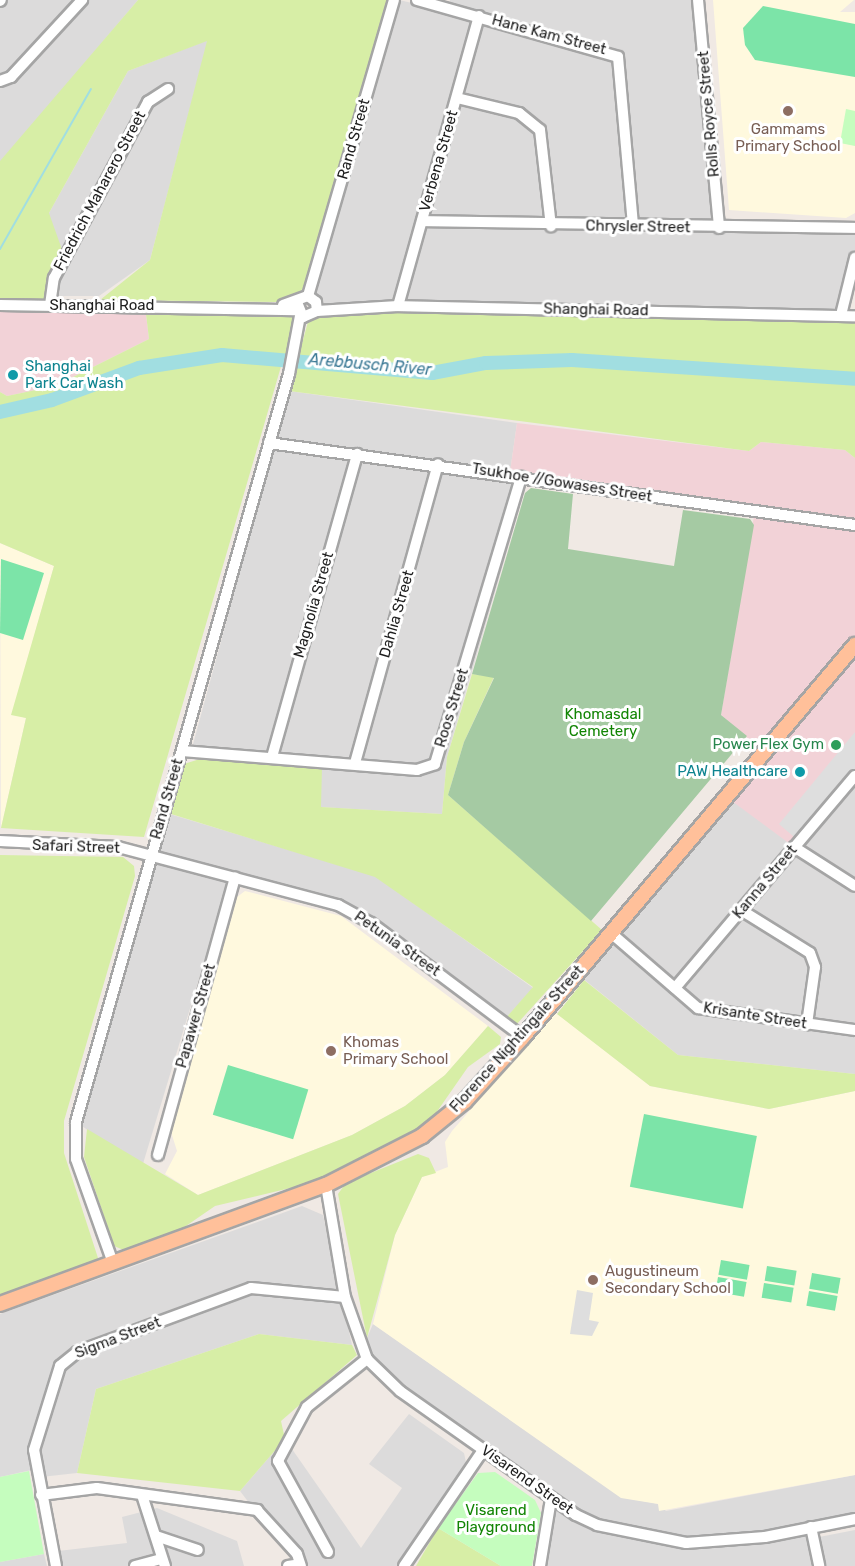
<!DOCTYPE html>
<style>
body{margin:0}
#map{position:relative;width:855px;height:1566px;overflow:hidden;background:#f0e9e4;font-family:Rubik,sans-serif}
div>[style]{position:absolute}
.residential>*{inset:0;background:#dcdbdb}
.commercial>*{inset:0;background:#f2d2d7}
.education>*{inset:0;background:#fff9de}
.grass>*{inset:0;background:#d7eea6}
.cemetery>*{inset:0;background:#a5caa3}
.park>*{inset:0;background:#c5fdbe}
.pitch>*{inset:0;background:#7ce4a8;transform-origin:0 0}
.parking>*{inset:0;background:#dedede}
.stream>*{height:2px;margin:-1px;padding:0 1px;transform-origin:1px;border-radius:1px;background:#a1dee1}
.river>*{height:14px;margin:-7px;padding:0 7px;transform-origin:7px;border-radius:7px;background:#a1dee1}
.roads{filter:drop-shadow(2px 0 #a5a5a5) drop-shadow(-2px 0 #a5a5a5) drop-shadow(0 2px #a5a5a5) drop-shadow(0 -2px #a5a5a5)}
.minor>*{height:10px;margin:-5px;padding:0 5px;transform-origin:5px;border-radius:5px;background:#fff}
.major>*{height:14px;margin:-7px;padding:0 7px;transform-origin:7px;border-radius:7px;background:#ffc09a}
.dots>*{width:16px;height:16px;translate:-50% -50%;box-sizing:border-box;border:3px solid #fff;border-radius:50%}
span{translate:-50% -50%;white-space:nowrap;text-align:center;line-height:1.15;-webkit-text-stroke:6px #fff;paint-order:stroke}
.street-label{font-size:15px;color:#1e1e1e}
.education-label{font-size:15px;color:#785e54}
.left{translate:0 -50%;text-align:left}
.culture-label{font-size:15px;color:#0d838f}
.right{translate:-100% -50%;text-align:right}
.park-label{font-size:15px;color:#128504}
.leisure-label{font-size:15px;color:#27864d}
.water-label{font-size:16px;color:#3a7894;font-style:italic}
</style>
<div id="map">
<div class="residential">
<div style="clip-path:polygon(0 0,138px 0,1px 162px,0 161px)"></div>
<div style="clip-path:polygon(399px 0,447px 11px,450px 0,696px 0,719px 228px,855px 228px,855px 258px,841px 315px,338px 308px,316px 302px,315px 278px)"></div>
<div style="clip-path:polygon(208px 40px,150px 260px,99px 296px,49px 296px,49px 213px,128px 71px)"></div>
<div style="clip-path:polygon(289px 391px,517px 423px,510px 472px,529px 475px,447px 757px,442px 814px,320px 807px,321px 767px,189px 759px)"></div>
<div style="clip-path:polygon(855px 776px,855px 1074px,678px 1055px,576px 973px,725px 796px)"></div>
<div style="clip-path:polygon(163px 812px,375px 876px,533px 988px,505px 1019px,367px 916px,231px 873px,142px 1167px,76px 1122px)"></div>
<div style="clip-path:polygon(302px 1206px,323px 1215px,352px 1345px,259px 1334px,96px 1389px,77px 1473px,41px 1477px,36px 1469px,0 1477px,0 1314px)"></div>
<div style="clip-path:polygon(373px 1324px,621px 1497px,659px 1504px,666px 1511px,855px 1475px,855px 1512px,791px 1531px,814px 1538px,855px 1530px,855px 1566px,540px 1566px,551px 1498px,376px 1369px,367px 1338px)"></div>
<div style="clip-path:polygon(409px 1414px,464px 1453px,468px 1472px,404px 1566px,297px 1566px,240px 1491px,285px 1439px,361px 1548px,402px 1488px,369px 1464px)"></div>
<div style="clip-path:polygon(157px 1508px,237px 1541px,244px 1566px,61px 1566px,58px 1551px,127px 1543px,122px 1517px)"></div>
<div style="clip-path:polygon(44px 1554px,47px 1566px,0 1566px,0 1562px)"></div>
</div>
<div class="commercial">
<div style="clip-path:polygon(0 305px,145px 306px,149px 339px,55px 386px,7px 396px,0 392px)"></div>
<div style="clip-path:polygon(517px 423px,749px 451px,761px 442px,845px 450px,855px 458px,855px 521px,510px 472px)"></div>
<div style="clip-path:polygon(754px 516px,855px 529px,855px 644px,847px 655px,855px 662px,855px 775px,794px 847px,725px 796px,763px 751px,721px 715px)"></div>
</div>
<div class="education">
<div style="clip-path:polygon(713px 0,854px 0,840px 12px,855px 12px,855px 213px,846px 218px,729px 210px)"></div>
<div style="clip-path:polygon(0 543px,54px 566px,12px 714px,26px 718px,1px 828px)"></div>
<div style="clip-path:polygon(245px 891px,341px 916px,488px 1026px,445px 1075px,405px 1106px,352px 1135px,198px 1195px,165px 1174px,177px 1151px,171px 1132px,237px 897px)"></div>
<div style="clip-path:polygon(555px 1012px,650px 1086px,769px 1109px,855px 1091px,855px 1475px,659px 1511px,658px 1504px,621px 1498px,373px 1324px,395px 1235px,422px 1177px,448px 1167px,445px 1142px,452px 1131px)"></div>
</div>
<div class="grass">
<div style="clip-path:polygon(138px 0,388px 0,310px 276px,301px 291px,276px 302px,100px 300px,150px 260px,207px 41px,128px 71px,49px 213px,65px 258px,50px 305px,0 305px,0 161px)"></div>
<div style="clip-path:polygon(145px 306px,296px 310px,292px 358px,222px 355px,194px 360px,282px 363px,144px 837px,1px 828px,26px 718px,11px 715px,54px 566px,0 543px,0 392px,7px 396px,55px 386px,149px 339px)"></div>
<div style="clip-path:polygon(338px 308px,855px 316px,855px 458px,845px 450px,761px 442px,749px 451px,289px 391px,309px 318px)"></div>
<div style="clip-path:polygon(472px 674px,494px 677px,464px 742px,448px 795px,602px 930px,516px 1025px,505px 1019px,533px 987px,375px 877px,171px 814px,184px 764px,203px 758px,322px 767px,321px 807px,442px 814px,447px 757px)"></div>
<div style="clip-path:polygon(0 855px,123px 857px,134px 866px,135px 876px,64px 1121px,64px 1153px,98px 1258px,88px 1266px,0 1296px)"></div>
<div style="clip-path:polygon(584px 980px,678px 1055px,855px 1074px,855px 1091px,769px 1109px,650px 1086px,557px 1014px)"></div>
<div style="clip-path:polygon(488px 1026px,501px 1037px,500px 1044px,468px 1067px,436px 1113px,412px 1134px,311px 1183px,215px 1206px,170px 1237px,126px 1251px,114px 1246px,84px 1157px,87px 1129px,198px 1195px,352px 1135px,405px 1106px,445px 1075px)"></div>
<div style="clip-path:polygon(418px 1154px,429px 1158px,436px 1173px,422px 1177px,395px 1235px,367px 1338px,338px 1194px,346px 1183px)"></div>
<div style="clip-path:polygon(259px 1334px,352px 1345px,357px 1355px,281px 1421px,285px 1439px,240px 1491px,77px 1473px,96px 1389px)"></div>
<div style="clip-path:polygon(438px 1528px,501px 1566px,416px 1566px)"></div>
</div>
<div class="cemetery">
<div style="clip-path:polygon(531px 488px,573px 494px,568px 549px,674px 566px,683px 510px,750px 519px,754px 525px,721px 715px,747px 736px,591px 921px,448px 795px,464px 742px,494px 678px,472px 674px,525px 493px)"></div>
</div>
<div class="park">
<div style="clip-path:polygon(846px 109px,855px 111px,855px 146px,840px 143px)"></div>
<div style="clip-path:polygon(29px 1471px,44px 1554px,0 1562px,0 1477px)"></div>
<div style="clip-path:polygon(495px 1472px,535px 1500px,541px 1513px,532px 1566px,501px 1566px,438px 1528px,478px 1473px)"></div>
</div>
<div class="pitch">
<div style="clip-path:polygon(763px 6px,855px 24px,855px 77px,755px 60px,745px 45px,743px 28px)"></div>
<div style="clip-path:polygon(1px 559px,44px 573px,23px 640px,0 633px)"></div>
<div style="left:228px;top:1065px;width:84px;height:52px;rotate:17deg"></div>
<div style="left:644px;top:1114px;width:115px;height:74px;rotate:11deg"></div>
<div style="left:721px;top:1260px;width:29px;height:15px;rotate:10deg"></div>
<div style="left:767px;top:1266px;width:30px;height:15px;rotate:9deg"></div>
<div style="left:812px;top:1273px;width:29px;height:16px;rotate:10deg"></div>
<div style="left:718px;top:1277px;width:29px;height:15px;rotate:10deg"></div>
<div style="left:764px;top:1283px;width:30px;height:15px;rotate:9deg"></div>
<div style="left:809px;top:1291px;width:29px;height:15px;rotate:10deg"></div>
</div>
<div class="parking">
<div style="clip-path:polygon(855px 732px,855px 770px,794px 837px,779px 824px)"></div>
<div style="clip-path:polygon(577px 1290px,593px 1293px,589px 1320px,599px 1322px,592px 1336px,570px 1334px)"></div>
</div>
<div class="stream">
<div style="left:0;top:249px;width:184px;rotate:-60.4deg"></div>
</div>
<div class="river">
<div style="left:0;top:412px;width:53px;rotate:-13deg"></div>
<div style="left:52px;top:400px;width:93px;rotate:-20.2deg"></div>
<div style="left:139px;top:368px;width:84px;rotate:-8.9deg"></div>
<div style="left:222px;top:355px;width:211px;rotate:4.9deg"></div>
<div style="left:432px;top:373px;width:55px;rotate:-10.5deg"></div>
<div style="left:486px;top:363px;width:86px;rotate:-2deg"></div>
<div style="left:572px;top:360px;width:284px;rotate:3.8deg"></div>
</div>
<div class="roads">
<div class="minor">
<div style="left:417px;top:0;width:209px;rotate:15.8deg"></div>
<div style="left:618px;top:57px;width:170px;rotate:84.9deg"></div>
<div style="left:698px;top:0;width:229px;rotate:84.7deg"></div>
<div style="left:0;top:1px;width:1px;rotate:-45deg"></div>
<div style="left:0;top:81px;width:12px;rotate:-20deg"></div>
<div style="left:11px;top:77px;width:105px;rotate:-47.3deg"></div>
<div style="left:457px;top:98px;width:64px;rotate:13.6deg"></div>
<div style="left:519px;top:113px;width:27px;rotate:39deg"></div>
<div style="left:540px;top:130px;width:97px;rotate:83.5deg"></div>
<div style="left:422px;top:221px;width:433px;rotate:0.9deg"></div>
<div style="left:308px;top:296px;width:308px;rotate:-73.8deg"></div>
<div style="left:0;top:305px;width:296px;rotate:1deg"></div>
<div style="left:50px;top:305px;width:27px;rotate:-82deg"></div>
<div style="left:54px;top:278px;width:200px;rotate:-61.9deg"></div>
<div style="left:148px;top:102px;width:24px;rotate:-33deg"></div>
<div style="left:283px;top:305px;width:27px;rotate:-20deg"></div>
<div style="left:308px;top:296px;width:10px;rotate:37deg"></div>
<div style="left:316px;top:302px;width:9px;rotate:84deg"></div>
<div style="left:317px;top:311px;width:15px;rotate:157deg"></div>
<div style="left:303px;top:317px;width:16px;rotate:-112deg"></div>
<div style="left:398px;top:306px;width:301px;rotate:-74.4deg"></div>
<div style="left:317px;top:311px;width:81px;rotate:-3.5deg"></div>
<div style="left:398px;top:306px;width:457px;rotate:1.3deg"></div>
<div style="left:841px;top:315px;width:59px;rotate:-76.2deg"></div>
<div style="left:269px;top:443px;width:592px;rotate:7.97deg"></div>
<div style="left:182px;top:751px;width:236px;rotate:4.6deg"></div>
<div style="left:417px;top:770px;width:19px;rotate:-18deg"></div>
<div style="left:435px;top:764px;width:300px;rotate:-73.3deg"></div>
<div style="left:272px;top:757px;width:315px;rotate:-74.3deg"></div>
<div style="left:355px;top:763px;width:310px;rotate:-74.5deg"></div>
<div style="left:0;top:841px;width:118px;rotate:2.9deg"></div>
<div style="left:118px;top:847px;width:228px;rotate:14.8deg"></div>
<div style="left:338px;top:905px;width:38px;rotate:29deg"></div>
<div style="left:371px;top:923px;width:190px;rotate:36.9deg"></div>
<div style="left:794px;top:847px;width:72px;rotate:32.6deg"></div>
<div style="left:741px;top:910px;width:81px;rotate:31.9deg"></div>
<div style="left:810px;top:953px;width:15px;rotate:70deg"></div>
<div style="left:815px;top:967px;width:58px;rotate:98deg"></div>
<div style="left:611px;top:933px;width:115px;rotate:40.8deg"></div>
<div style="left:698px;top:1008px;width:159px;rotate:8deg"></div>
<div style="left:675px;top:988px;width:278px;rotate:-49.7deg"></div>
<div style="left:158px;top:1155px;width:288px;rotate:-74.5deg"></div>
<div style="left:326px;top:1185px;width:114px;rotate:80.4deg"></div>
<div style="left:345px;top:1297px;width:66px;rotate:70.5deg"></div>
<div style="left:367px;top:1359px;width:46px;rotate:44.1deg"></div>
<div style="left:400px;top:1391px;width:215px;rotate:35.2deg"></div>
<div style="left:576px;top:1515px;width:23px;rotate:25deg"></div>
<div style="left:597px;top:1525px;width:91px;rotate:11.4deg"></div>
<div style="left:686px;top:1543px;width:79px;rotate:-4.3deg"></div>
<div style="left:765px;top:1537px;width:92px;rotate:-11.3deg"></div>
<div style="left:113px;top:1263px;width:110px;rotate:-109.6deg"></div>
<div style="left:76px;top:1159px;width:37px;rotate:-90deg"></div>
<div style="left:76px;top:1122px;width:778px;rotate:-74.11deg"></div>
<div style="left:289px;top:374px;width:59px;rotate:-79.3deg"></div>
<div style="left:41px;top:1495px;width:56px;rotate:-7.1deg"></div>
<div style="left:97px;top:1488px;width:162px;rotate:7.8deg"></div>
<div style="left:257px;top:1510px;width:59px;rotate:47.7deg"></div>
<div style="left:297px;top:1554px;width:13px;rotate:72deg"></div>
<div style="left:142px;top:1495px;width:75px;rotate:72.1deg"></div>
<div style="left:811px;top:1527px;width:40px;rotate:78deg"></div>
<div style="left:156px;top:1536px;width:44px;rotate:18.4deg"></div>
<div style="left:328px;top:1552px;width:104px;rotate:-118.8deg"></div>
<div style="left:278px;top:1461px;width:61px;rotate:-61.8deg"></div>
<div style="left:307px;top:1407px;width:77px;rotate:-38.7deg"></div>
<div style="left:56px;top:1566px;width:118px;rotate:-100.7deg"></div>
<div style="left:34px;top:1450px;width:88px;rotate:-72.8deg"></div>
<div style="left:60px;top:1366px;width:22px;rotate:-39deg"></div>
<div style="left:77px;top:1352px;width:185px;rotate:-20.2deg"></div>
<div style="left:251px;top:1288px;width:94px;rotate:5.5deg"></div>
<div style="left:135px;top:1566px;width:28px;rotate:-15deg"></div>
<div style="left:288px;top:1566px;width:12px;rotate:-9deg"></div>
<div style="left:404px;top:1566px;width:140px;rotate:-55.7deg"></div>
<div style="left:540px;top:1566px;width:68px;rotate:-80.7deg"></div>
</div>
<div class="major">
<div style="left:0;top:1304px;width:347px;rotate:-20.1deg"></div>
<div style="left:326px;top:1185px;width:108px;rotate:-27deg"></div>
<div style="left:422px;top:1136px;width:55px;rotate:-39.1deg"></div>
<div style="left:465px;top:1101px;width:86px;rotate:-47.8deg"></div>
<div style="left:523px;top:1037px;width:514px;rotate:-49.74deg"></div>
</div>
</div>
<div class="dots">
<div style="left:788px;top:111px;background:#8d6e63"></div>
<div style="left:13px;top:375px;background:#0f9aa8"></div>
<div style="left:836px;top:745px;background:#2e9e5b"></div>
<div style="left:800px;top:772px;background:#0f9aa8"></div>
<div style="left:331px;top:1051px;background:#8d6e63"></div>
<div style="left:593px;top:1280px;background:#8d6e63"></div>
</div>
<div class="street-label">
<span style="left:549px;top:35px;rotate:15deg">Hane Kam Street</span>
<span style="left:709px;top:114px;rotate:-95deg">Rolls Royce Street</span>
<span style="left:354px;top:139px;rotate:-74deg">Rand Street</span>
<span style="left:439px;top:161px;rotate:-74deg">Verbena Street</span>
<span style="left:100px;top:191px;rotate:-62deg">Friedrich Maharero Street</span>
<span style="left:638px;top:227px;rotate:1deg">Chrysler Street</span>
<span style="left:102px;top:306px">Shanghai Road</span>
<span style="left:596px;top:310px;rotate:1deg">Shanghai Road</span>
<span style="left:562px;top:483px;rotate:9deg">Tsukhoe //Gowases Street</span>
<span style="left:314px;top:605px;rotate:-74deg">Magnolia Street</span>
<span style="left:397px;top:614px;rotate:-74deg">Dahlia Street</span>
<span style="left:452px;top:708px;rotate:-73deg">Roos Street</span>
<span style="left:167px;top:799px;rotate:-74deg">Rand Street</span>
<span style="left:76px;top:847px;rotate:2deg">Safari Street</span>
<span style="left:765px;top:882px;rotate:-50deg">Kanna Street</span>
<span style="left:397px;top:944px;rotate:35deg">Petunia Street</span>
<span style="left:196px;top:1016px;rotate:-74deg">Papawer Street</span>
<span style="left:755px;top:1016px;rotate:9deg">Krisante Street</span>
<span style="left:517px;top:1039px;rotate:-48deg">Florence Nightingale Street</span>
<span style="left:118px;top:1338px;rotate:-21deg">Sigma Street</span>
<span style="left:527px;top:1480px;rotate:35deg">Visarend Street</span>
</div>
<div class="education-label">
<span style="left:788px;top:138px">Gammams<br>Primary School</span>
<span class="left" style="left:343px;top:1051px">Khomas<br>Primary School</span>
<span class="left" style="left:605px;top:1280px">Augustineum<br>Secondary School</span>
</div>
<div class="culture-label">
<span class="left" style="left:25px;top:375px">Shanghai<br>Park Car Wash</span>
<span class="right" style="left:788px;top:772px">PAW Healthcare</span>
</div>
<div class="park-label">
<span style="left:603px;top:723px">Khomasdal<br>Cemetery</span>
<span style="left:496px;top:1519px">Visarend<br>Playground</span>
</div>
<div class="leisure-label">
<span class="right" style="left:824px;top:745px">Power Flex Gym</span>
</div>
<div class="water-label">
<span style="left:370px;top:365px;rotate:5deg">Arebbusch River</span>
</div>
</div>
